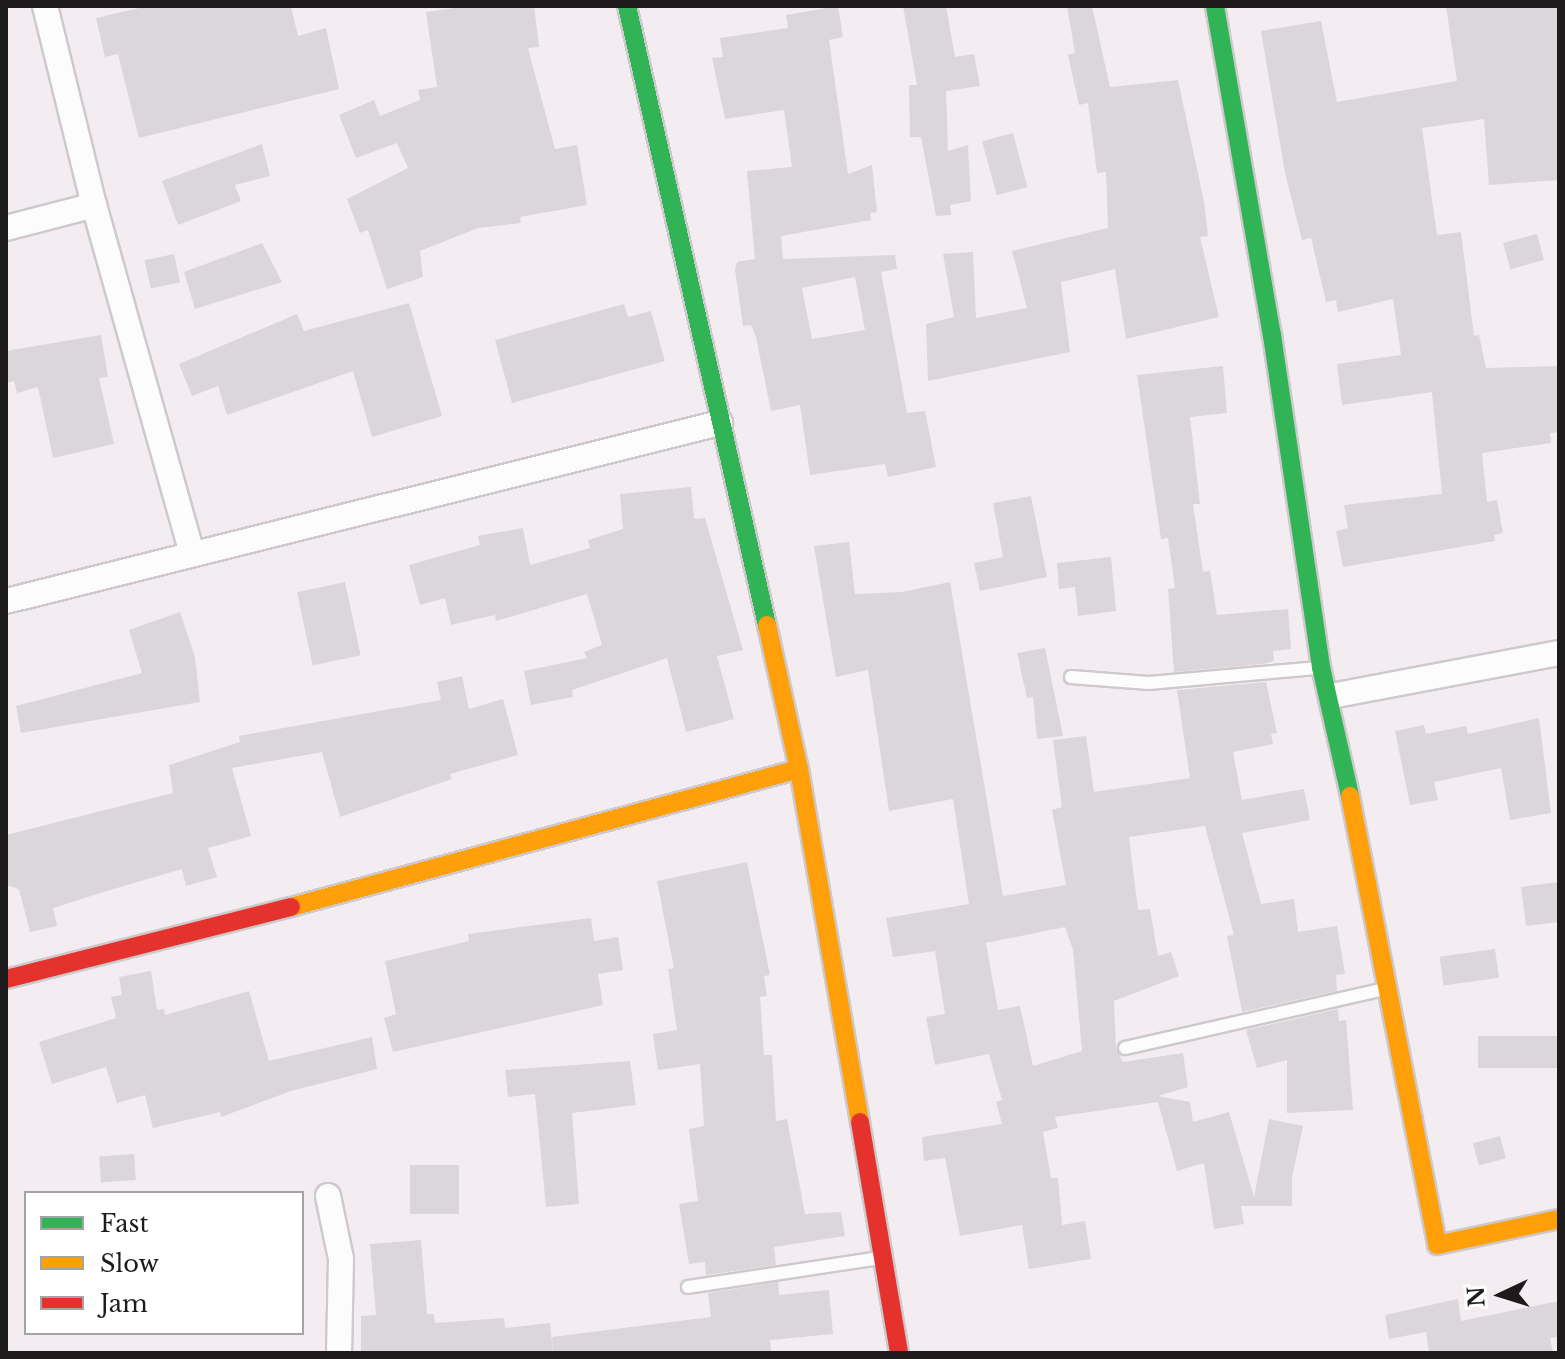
<!DOCTYPE html>
<style>
body{margin:0}
#map{position:relative;width:1565px;height:1359px;overflow:hidden;background:#f3edf1;font-family:"Libre Baskerville",serif}
div>[style]{position:absolute}
.building>*{inset:0;background:#dad6d9;transform-origin:0 0}
.roads{filter:drop-shadow(2px 0 #cdc9cc) drop-shadow(-2px 0 #cdc9cc) drop-shadow(0 2px #cdc9cc) drop-shadow(0 -2px #cdc9cc)}
.lane>*{height:12px;margin:-6px;padding:0 6px;transform-origin:6px;border-radius:6px;background:#fdfcfd}
.street>*{height:24px;margin:-12px;padding:0 12px;transform-origin:12px;border-radius:12px;background:#fdfcfd}
.fast>*{height:18px;margin:-9px;padding:0 9px;transform-origin:9px;border-radius:9px;background:#30b455}
.slow>*{height:18px;margin:-9px;padding:0 9px;transform-origin:9px;border-radius:9px;background:#ff9f0a}
.jam>*{height:18px;margin:-9px;padding:0 9px;transform-origin:9px;border-radius:9px;background:#e5322d}
span{translate:-50% -50%;white-space:nowrap;text-align:center;line-height:1.15;-webkit-text-stroke:6px #fff;paint-order:stroke}
.frame{position:absolute;inset:0;border:8px solid #1e1b1d;pointer-events:none}
.legend{position:absolute;left:24px;top:1191px;width:280px;height:144px;box-sizing:border-box;background:#fff;border:2px solid #a5a4a5;margin:0;padding:10px 14px;list-style:none;font-size:24px;color:#1e1b1d}
.legend li{display:flex;align-items:center;gap:16px;height:40px}
.legend b{width:40px;border:2px solid #a5a4a5}
.north{position:absolute;left:1461px;top:1255px;width:80px;height:80px;-webkit-text-stroke:6px #fff;paint-order:stroke;rotate:266deg;font-size:22px;font-weight:700;line-height:32px;text-align:center;color:#1e1b1d}
.north::after{content:'';display:block;margin:auto;width:28px;height:36px;background:#1e1b1d;clip-path:polygon(50% 0,100% 100%,50% 72%,0 100%)}
</style>
<div id="map">
<div class="building">
<div style="clip-path:polygon(148px 6px,291px 6px,298px 36px,326px 28px,339px 89px,139px 138px,118px 54px,105px 57px,96px 18px)"></div>
<div style="clip-path:polygon(468px 6px,534px 6px,539px 47px,528px 48px,555px 149px,577px 145px,587px 205px,520px 217px,521px 223px,478px 228px,420px 251px,423px 277px,387px 289px,368px 230px,360px 233px,347px 199px,408px 168px,397px 143px,356px 158px,339px 115px,374px 100px,380px 116px,420px 100px,418px 90px,437px 87px,426px 12px)"></div>
<div style="clip-path:polygon(evenodd,838px 6px,843px 37px,829px 40px,848px 174px,872px 165px,877px 212px,870px 213px,871px 220px,781px 236px,783px 259px,895px 255px,897px 269px,881px 272px,907px 413px,925px 411px,936px 467px,888px 477px,885px 464px,810px 475px,800px 405px,771px 411px,756px 337px,751px 325px,743px 326px,735px 270px,737px 262px,755px 259px,747px 171px,792px 167px,784px 110px,725px 119px,712px 58px,723px 57px,720px 38px,788px 28px,786px 15px,838px 6px,855px 277px,865px 330px,812px 339px,802px 288px,855px 277px)"></div>
<div style="clip-path:polygon(903px 6px,946px 6px,955px 57px,974px 54px,980px 86px,946px 91px,948px 151px,968px 145px,971px 201px,950px 205px,951px 215px,936px 216px,921px 137px,910px 137px,909px 85px,917px 85px)"></div>
<div style="clip-path:polygon(1067px 6px,1092px 6px,1110px 87px,1178px 80px,1204px 202px,1208px 236px,1200px 237px,1219px 317px,1126px 339px,1115px 269px,1061px 282px,1070px 352px,928px 381px,926px 324px,954px 317px,943px 254px,973px 252px,976px 318px,1027px 308px,1012px 251px,1108px 228px,1106px 172px,1097px 173px,1088px 103px,1079px 105px,1068px 55px,1075px 53px)"></div>
<div style="clip-path:polygon(1446px 6px,1559px 6px,1559px 180px,1489px 185px,1484px 119px,1422px 128px,1437px 235px,1461px 232px,1474px 336px,1479px 335px,1486px 368px,1559px 366px,1559px 432px,1550px 433px,1551px 443px,1482px 453px,1487px 502px,1497px 500px,1503px 533px,1494px 535px,1495px 541px,1343px 567px,1336px 531px,1348px 528px,1344px 505px,1442px 494px,1432px 392px,1342px 405px,1337px 364px,1401px 355px,1393px 299px,1338px 312px,1336px 300px,1326px 302px,1311px 238px,1302px 240px,1285px 173px,1261px 31px,1321px 21px,1337px 102px,1457px 81px)"></div>
<div style="left:1013px;top:133px;width:56px;height:32px;rotate:75deg"></div>
<div style="clip-path:polygon(262px 144px,270px 176px,235px 185px,241px 201px,178px 225px,162px 181px)"></div>
<div style="left:1537px;top:234px;width:27px;height:35px;rotate:75deg"></div>
<div style="clip-path:polygon(262px 243px,282px 282px,195px 309px,184px 272px)"></div>
<div style="left:174px;top:254px;width:29px;height:30px;rotate:78deg"></div>
<div style="clip-path:polygon(409px 303px,442px 416px,372px 437px,353px 371px,227px 415px,218px 386px,192px 396px,179px 364px,297px 314px,304px 331px)"></div>
<div style="clip-path:polygon(624px 304px,628px 317px,651px 311px,665px 361px,512px 403px,495px 340px)"></div>
<div style="clip-path:polygon(101px 335px,108px 377px,99px 378px,114px 444px,53px 458px,38px 387px,17px 393px,14px 381px,6px 383px,6px 351px)"></div>
<div style="clip-path:polygon(1223px 366px,1227px 413px,1190px 417px,1200px 504px,1193px 504px,1203px 572px,1210px 571px,1217px 615px,1288px 609px,1291px 649px,1273px 651px,1274px 661px,1263px 664px,1174px 672px,1168px 589px,1175px 588px,1168px 538px,1161px 539px,1137px 375px)"></div>
<div style="clip-path:polygon(691px 487px,694px 519px,705px 518px,743px 650px,717px 656px,734px 719px,686px 732px,667px 658px,572px 690px,573px 697px,531px 705px,524px 671px,587px 658px,584px 652px,602px 645px,587px 594px,496px 621px,495px 615px,451px 625px,445px 598px,420px 605px,409px 565px,480px 545px,478px 536px,523px 528px,530px 565px,590px 548px,588px 540px,623px 529px,620px 494px)"></div>
<div style="clip-path:polygon(1031px 496px,1047px 577px,980px 591px,974px 563px,1003px 557px,993px 503px)"></div>
<div style="clip-path:polygon(evenodd,849px 542px,855px 594px,902px 592px,950px 582px,1003px 896px,1066px 885px,1052px 810px,1062px 807px,1053px 740px,1086px 736px,1094px 792px,1190px 778px,1177px 690px,1266px 682px,1277px 733px,1271px 734px,1273px 744px,1233px 752px,1242px 800px,1304px 789px,1310px 820px,1242px 833px,1261px 904px,1294px 899px,1298px 932px,1337px 926px,1345px 974px,1336px 975px,1337px 991px,1242px 1012px,1227px 936px,1234px 935px,1205px 826px,1129px 837px,1138px 910px,1150px 909px,1158px 956px,1171px 952px,1179px 976px,1114px 1001px,1116px 1049px,1123px 1062px,1183px 1053px,1188px 1087px,1158px 1096px,1190px 1102px,1193px 1122px,1229px 1112px,1254px 1197px,1269px 1119px,1303px 1126px,1292px 1178px,1292px 1206px,1241px 1206px,1244px 1224px,1214px 1229px,1204px 1163px,1177px 1171px,1158px 1102px,1055px 1117px,1058px 1128px,1043px 1132px,1051px 1178px,1058px 1178px,1062px 1225px,1085px 1221px,1091px 1259px,1029px 1269px,1022px 1225px,960px 1236px,945px 1158px,924px 1161px,922px 1137px,1002px 1124px,996px 1102px,1002px 1100px,989px 1054px,935px 1065px,926px 1017px,945px 1014px,935px 951px,893px 957px,886px 918px,969px 904px,953px 799px,889px 811px,868px 670px,836px 677px,814px 546px,849px 542px,1065px 927px,1073px 950px,1082px 1051px,1033px 1066px,1020px 1006px,998px 1010px,986px 943px,1065px 927px)"></div>
<div style="clip-path:polygon(1111px 557px,1116px 611px,1078px 616px,1075px 587px,1059px 589px,1057px 563px)"></div>
<div style="left:345px;top:582px;width:75px;height:49px;rotate:78deg"></div>
<div style="clip-path:polygon(180px 612px,195px 657px,200px 702px,21px 733px,16px 706px,142px 673px,129px 630px)"></div>
<div style="clip-path:polygon(1045px 648px,1063px 736px,1037px 739px,1033px 697px,1027px 698px,1017px 653px)"></div>
<div style="clip-path:polygon(462px 676px,469px 709px,503px 699px,518px 755px,450px 774px,452px 779px,340px 817px,322px 752px,232px 768px,251px 836px,208px 848px,217px 877px,186px 886px,182px 869px,110px 890px,53px 908px,57px 926px,30px 932px,19px 889px,6px 885px,6px 835px,173px 793px,169px 765px,240px 742px,239px 736px,441px 700px,437px 682px)"></div>
<div style="clip-path:polygon(1539px 718px,1551px 813px,1510px 820px,1501px 768px,1434px 782px,1438px 800px,1410px 805px,1395px 731px,1424px 725px,1426px 734px,1466px 726px,1468px 734px)"></div>
<div style="clip-path:polygon(747px 862px,770px 975px,764px 976px,767px 996px,760px 997px,764px 1055px,772px 1055px,776px 1121px,787px 1119px,805px 1214px,841px 1212px,845px 1236px,774px 1247px,776px 1265px,706px 1275px,705px 1262px,689px 1264px,679px 1204px,698px 1201px,689px 1129px,704px 1126px,700px 1064px,658px 1070px,653px 1034px,677px 1030px,668px 969px,674px 968px,657px 881px)"></div>
<div style="clip-path:polygon(1559px 882px,1559px 922px,1526px 926px,1521px 887px)"></div>
<div style="clip-path:polygon(591px 918px,594px 941px,618px 937px,623px 970px,598px 974px,603px 1005px,393px 1052px,384px 1018px,396px 1014px,385px 961px,469px 941px,468px 934px)"></div>
<div style="left:1495px;top:949px;width:29px;height:56px;rotate:82deg"></div>
<div style="clip-path:polygon(151px 971px,157px 1010px,164px 1009px,165px 1015px,249px 991px,269px 1061px,372px 1037px,377px 1069px,291px 1091px,221px 1117px,220px 1112px,153px 1128px,145px 1095px,117px 1103px,106px 1067px,52px 1084px,39px 1042px,116px 1018px,111px 997px,122px 995px,119px 977px)"></div>
<div style="clip-path:polygon(1338px 1009px,1339px 1021px,1346px 1020px,1353px 1110px,1287px 1113px,1287px 1060px,1257px 1068px,1246px 1030px)"></div>
<div style="left:1559px;top:1036px;width:32px;height:81px;rotate:90deg"></div>
<div style="clip-path:polygon(630px 1061px,636px 1105px,572px 1113px,579px 1204px,546px 1207px,535px 1094px,508px 1097px,505px 1070px)"></div>
<div style="left:1500px;top:1136px;width:23px;height:28px;rotate:75deg"></div>
<div style="left:134px;top:1154px;width:26px;height:35px;rotate:86deg"></div>
<div style="left:410px;top:1165px;width:49px;height:49px"></div>
<div style="clip-path:polygon(421px 1240px,427px 1314px,434px 1314px,435px 1323px,504px 1318px,505px 1328px,550px 1323px,553px 1353px,361px 1353px,361px 1316px,376px 1315px,370px 1244px)"></div>
<div style="clip-path:polygon(778px 1282px,779px 1295px,829px 1290px,833px 1334px,770px 1340px,771px 1353px,553px 1353px,552px 1337px,711px 1317px,708px 1293px)"></div>
<div style="clip-path:polygon(1458px 1299px,1461px 1321px,1559px 1301px,1559px 1337px,1550px 1338px,1553px 1353px,1429px 1353px,1426px 1332px,1389px 1339px,1385px 1315px)"></div>
</div>
<div class="roads">
<div class="lane">
<div style="left:1071px;top:677px;width:78px;rotate:4.4deg"></div>
<div style="left:1149px;top:683px;width:170px;rotate:-5.1deg"></div>
<div style="left:1125px;top:1048px;width:267px;rotate:-12.8deg"></div>
<div style="left:688px;top:1287px;width:193px;rotate:-8.6deg"></div>
</div>
<div class="street">
<div style="left:45px;top:6px;width:205px;rotate:76.2deg"></div>
<div style="left:94px;top:205px;width:362px;rotate:74.3deg"></div>
<div style="left:6px;top:228px;width:91px;rotate:-14.6deg"></div>
<div style="left:6px;top:601px;width:736px;rotate:-14deg"></div>
<div style="left:1331px;top:696px;width:232px;rotate:-10.7deg"></div>
<div style="left:328px;top:1196px;width:64px;rotate:78.3deg"></div>
<div style="left:341px;top:1259px;width:94px;rotate:91.2deg"></div>
</div>
<div class="fast">
<div style="left:627px;top:6px;width:635px;rotate:77.26deg"></div>
<div style="left:1215px;top:6px;width:334px;rotate:80.2deg"></div>
<div style="left:1272px;top:335px;width:336px;rotate:81.6deg"></div>
<div style="left:1321px;top:667px;width:132px;rotate:77.3deg"></div>
</div>
<div class="slow">
<div style="left:767px;top:625px;width:148px;rotate:77.5deg"></div>
<div style="left:799px;top:769px;width:358px;rotate:80.2deg"></div>
<div style="left:1350px;top:796px;width:457px;rotate:79deg"></div>
<div style="left:1437px;top:1245px;width:125px;rotate:-12deg"></div>
<div style="left:291px;top:907px;width:526px;rotate:-15.2deg"></div>
</div>
<div class="jam">
<div style="left:6px;top:979px;width:294px;rotate:-14.2deg"></div>
<div style="left:860px;top:1122px;width:234px;rotate:80.4deg"></div>
</div>
</div>
<div class="frame"></div>
<ul class="legend">
<li><b style="height:10px;background:#30b455"></b>Fast</li>
<li><b style="height:10px;background:#ff9f0a"></b>Slow</li>
<li><b style="height:10px;background:#e5322d"></b>Jam</li>
</ul>
<div class="north">N</div>
</div>
